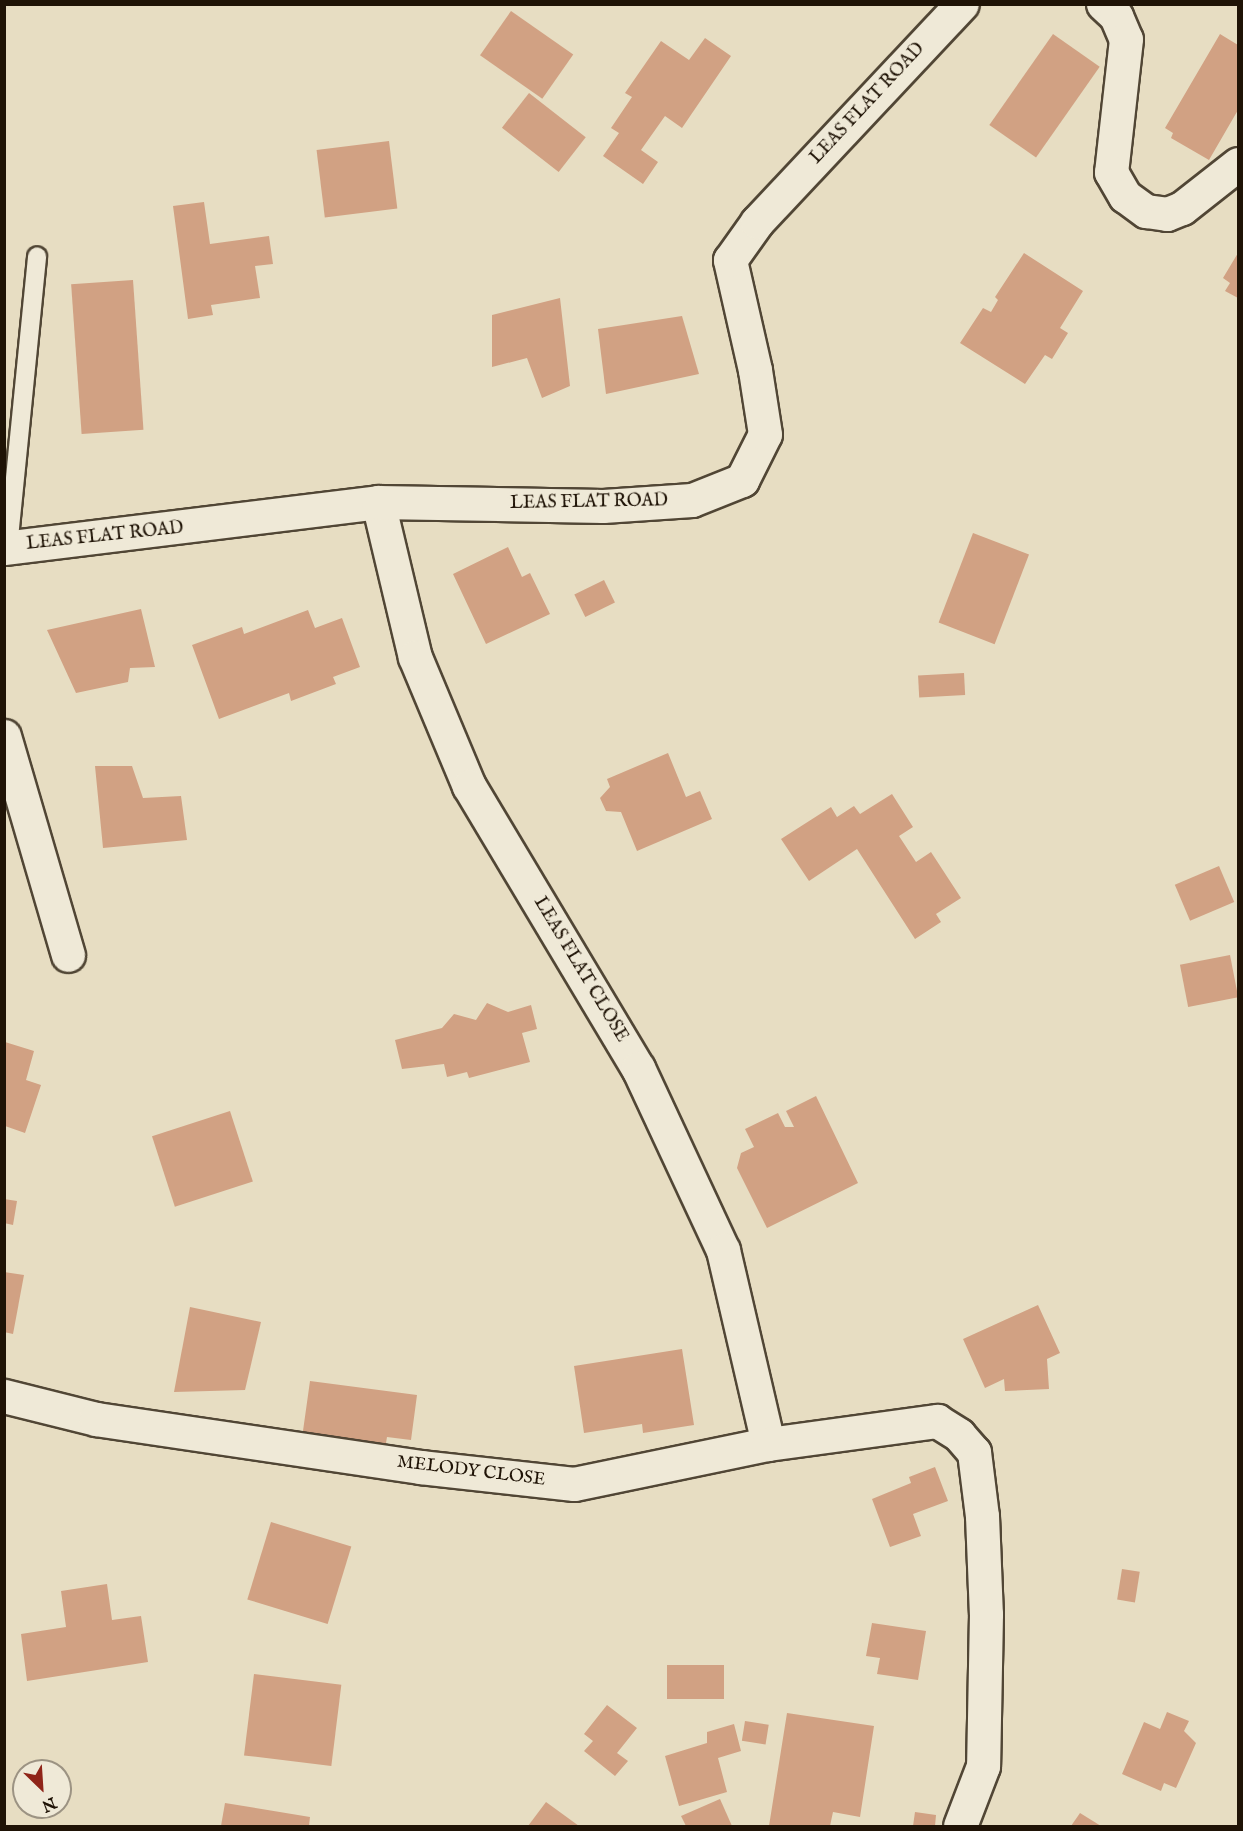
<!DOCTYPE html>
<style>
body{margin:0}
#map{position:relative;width:1243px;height:1831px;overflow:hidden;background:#e7ddc2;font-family:"IM FELL English",serif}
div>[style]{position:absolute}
.building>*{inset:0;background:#d1a183;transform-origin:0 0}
.roads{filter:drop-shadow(2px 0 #514635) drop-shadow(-2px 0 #514635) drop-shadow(0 2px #514635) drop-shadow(0 -2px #514635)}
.service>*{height:18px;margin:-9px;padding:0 9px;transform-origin:9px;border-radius:9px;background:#efe9d7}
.minor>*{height:33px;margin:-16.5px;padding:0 16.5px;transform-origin:16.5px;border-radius:16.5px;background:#efe9d7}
span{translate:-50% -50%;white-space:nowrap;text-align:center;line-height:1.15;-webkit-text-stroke:4.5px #efe9d7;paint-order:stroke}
.street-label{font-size:18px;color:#1f1306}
.frame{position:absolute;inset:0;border:6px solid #1f1306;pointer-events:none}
.north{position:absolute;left:12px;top:1759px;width:60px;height:60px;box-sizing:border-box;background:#efe9d7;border:2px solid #9c9383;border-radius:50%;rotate:155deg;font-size:16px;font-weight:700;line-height:24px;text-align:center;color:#1f1306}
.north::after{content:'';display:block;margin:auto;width:21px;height:27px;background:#8f2418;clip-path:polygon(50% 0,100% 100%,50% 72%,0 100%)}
</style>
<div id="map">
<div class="building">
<div style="left:511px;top:11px;width:76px;height:54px;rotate:35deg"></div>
<div style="left:1053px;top:34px;width:57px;height:111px;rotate:35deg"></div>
<div style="clip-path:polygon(1220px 34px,1238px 45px,1238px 110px,1209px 160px,1171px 138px,1173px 133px,1165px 128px)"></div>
<div style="clip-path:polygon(705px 38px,731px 56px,682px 128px,665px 116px,641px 150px,658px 162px,643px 184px,603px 156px,619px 133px,611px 128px,632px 97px,625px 93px,661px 41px,689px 60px)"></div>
<div style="left:529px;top:93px;width:72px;height:44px;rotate:38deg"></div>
<div style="left:389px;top:141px;width:68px;height:73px;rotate:83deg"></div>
<div style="clip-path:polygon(204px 202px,210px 244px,269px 236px,273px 264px,255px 266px,260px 298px,211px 305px,213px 315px,188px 319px,173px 206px)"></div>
<div style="clip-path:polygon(1024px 253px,1083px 291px,1060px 328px,1068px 333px,1052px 359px,1045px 355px,1025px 384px,960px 343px,983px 308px,991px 312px,998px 300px,995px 297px)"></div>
<div style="clip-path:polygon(1238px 253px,1238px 298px,1225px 291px,1230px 283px,1223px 278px)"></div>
<div style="left:133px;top:280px;width:150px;height:62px;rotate:86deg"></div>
<div style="clip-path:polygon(560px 298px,570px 386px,542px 398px,527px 358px,492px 367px,492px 315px)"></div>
<div style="clip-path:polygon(682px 316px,699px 374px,606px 394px,598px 329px)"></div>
<div style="left:973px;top:533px;width:60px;height:96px;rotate:21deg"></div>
<div style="clip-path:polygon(508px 547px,522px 577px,530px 573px,550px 614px,486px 644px,453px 574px)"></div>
<div style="left:604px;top:580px;width:25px;height:33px;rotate:64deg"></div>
<div style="clip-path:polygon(141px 609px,155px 667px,130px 668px,128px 682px,76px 693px,47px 630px)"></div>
<div style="clip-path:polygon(308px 610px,315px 628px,342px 618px,360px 667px,333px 677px,336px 684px,291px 701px,289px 693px,219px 719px,192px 645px,242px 627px,244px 634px)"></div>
<div style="left:964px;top:673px;width:22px;height:46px;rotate:87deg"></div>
<div style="clip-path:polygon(668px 753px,686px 797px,700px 791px,712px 819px,637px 851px,621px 812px,606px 811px,600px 798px,610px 787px,607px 779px)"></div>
<div style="clip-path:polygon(95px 766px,132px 766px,143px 798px,181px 796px,187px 840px,103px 848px)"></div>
<div style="clip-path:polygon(892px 794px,913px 827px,899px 836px,916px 862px,931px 852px,961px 898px,936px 914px,941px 922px,915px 939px,857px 849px,809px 881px,781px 839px,831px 807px,837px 817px,854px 806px,860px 814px)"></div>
<div style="left:1219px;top:866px;width:39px;height:48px;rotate:67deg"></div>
<div style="left:1230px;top:955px;width:43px;height:51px;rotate:79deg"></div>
<div style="clip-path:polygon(487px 1003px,508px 1012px,531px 1005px,537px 1029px,522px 1033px,530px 1062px,469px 1078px,467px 1072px,447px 1077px,444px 1064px,402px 1069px,395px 1040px,442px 1028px,454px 1014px,476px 1020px)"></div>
<div style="clip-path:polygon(5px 1042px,34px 1051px,26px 1080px,41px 1085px,25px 1133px,5px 1126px)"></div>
<div style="clip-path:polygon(816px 1096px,858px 1183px,767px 1228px,737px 1168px,741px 1153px,754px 1147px,745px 1129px,778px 1113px,785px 1127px,794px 1127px,786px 1111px)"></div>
<div style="left:230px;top:1111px;width:74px;height:82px;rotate:72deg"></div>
<div style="clip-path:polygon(4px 1199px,17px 1201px,13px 1225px,4px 1223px)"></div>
<div style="clip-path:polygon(4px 1272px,24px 1275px,13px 1334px,4px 1332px)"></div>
<div style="clip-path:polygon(1038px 1305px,1060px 1353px,1047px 1359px,1049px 1389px,1005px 1391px,1004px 1379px,985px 1388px,963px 1339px)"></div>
<div style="clip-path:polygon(190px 1307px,261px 1322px,245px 1390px,174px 1392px)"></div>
<div style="clip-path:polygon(682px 1349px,694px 1425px,643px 1433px,642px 1424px,584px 1433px,574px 1366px)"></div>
<div style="clip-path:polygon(310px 1381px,417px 1395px,411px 1440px,387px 1437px,385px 1449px,302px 1438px)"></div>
<div style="clip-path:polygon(935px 1467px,948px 1501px,913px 1514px,921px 1536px,890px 1547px,872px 1499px,911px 1483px,909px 1477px)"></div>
<div style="left:271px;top:1522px;width:84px;height:81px;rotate:17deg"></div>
<div style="left:1122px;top:1569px;width:18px;height:31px;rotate:9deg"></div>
<div style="clip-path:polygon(107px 1584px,112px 1620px,141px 1616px,148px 1662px,27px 1681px,21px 1634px,66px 1627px,61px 1591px)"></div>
<div style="clip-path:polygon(872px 1623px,926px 1631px,918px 1680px,877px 1674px,880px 1658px,866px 1656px)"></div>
<div style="left:724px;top:1665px;width:34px;height:57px;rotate:90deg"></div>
<div style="left:254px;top:1674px;width:88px;height:82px;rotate:7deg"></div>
<div style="clip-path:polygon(607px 1705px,637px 1728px,617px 1753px,628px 1761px,615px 1776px,584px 1751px,593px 1741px,584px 1734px)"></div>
<div style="clip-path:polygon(1167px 1712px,1189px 1721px,1184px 1731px,1196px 1743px,1176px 1788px,1164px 1783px,1161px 1791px,1122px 1774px,1144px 1722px,1160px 1729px)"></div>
<div style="clip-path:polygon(787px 1713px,874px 1726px,860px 1817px,833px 1812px,830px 1826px,769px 1826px)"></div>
<div style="left:745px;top:1721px;width:24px;height:20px;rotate:9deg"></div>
<div style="clip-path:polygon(734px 1724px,741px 1751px,718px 1758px,727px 1792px,679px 1806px,665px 1756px,707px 1743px,707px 1732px)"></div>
<div style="clip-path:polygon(720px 1799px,732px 1826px,686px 1826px,681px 1816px)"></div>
<div style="clip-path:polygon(546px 1802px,579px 1826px,528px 1826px)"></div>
<div style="clip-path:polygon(225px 1803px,310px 1817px,309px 1826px,221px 1826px)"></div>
<div style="clip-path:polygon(915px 1812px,936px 1815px,935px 1826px,913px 1826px)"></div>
<div style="clip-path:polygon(1080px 1813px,1101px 1826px,1071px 1826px)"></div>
</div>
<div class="roads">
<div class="service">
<div style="left:8px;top:548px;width:293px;rotate:-84.3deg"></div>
</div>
<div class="minor">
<div style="left:1103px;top:4px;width:18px;rotate:43deg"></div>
<div style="left:1116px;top:16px;width:25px;rotate:67deg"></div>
<div style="left:1126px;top:39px;width:134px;rotate:96.4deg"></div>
<div style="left:1111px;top:172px;width:28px;rotate:60deg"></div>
<div style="left:1125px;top:196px;width:26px;rotate:36deg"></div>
<div style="left:1146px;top:211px;width:21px;rotate:8deg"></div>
<div style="left:1167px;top:214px;width:16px;rotate:-22deg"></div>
<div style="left:1182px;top:208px;width:71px;rotate:-38.2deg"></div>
<div style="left:378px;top:502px;width:159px;rotate:76.6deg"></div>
<div style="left:415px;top:657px;width:140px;rotate:67.3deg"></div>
<div style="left:469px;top:786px;width:329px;rotate:59.1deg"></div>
<div style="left:638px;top:1068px;width:201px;rotate:65deg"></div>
<div style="left:723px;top:1250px;width:199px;rotate:76.9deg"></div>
<div style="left:4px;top:548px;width:377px;rotate:-7deg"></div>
<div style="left:378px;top:502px;width:225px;rotate:1deg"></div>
<div style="left:603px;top:506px;width:89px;rotate:-3.9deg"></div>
<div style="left:692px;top:500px;width:54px;rotate:-21.8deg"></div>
<div style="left:742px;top:480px;width:51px;rotate:-63.4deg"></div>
<div style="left:765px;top:434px;width:65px;rotate:-98.9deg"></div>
<div style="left:755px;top:370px;width:113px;rotate:-102.8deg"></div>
<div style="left:730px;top:260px;width:47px;rotate:-54.6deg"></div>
<div style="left:757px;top:222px;width:299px;rotate:-46.8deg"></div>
<div style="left:4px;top:736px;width:228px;rotate:73.7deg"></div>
<div style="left:4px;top:1396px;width:95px;rotate:14deg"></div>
<div style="left:96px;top:1419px;width:328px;rotate:8.4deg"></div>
<div style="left:420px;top:1467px;width:155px;rotate:6.3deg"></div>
<div style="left:574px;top:1484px;width:198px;rotate:-11.7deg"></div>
<div style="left:768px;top:1444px;width:171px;rotate:-7.8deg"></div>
<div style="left:937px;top:1421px;width:26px;rotate:32deg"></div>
<div style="left:959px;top:1435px;width:23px;rotate:49deg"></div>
<div style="left:974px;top:1452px;width:64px;rotate:82.9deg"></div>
<div style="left:982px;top:1516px;width:98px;rotate:87.7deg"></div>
<div style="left:986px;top:1614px;width:152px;rotate:91.1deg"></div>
<div style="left:983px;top:1766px;width:64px;rotate:111deg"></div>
</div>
</div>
<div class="street-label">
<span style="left:868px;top:104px;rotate:-47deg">LEAS FLAT ROAD</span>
<span style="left:589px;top:503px;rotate:-1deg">LEAS FLAT ROAD</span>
<span style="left:105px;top:537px;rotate:-6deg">LEAS FLAT ROAD</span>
<span style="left:580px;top:970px;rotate:59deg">LEAS FLAT CLOSE</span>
<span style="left:471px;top:1472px;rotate:7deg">MELODY CLOSE</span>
</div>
<div class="frame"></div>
<div class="north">N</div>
</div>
